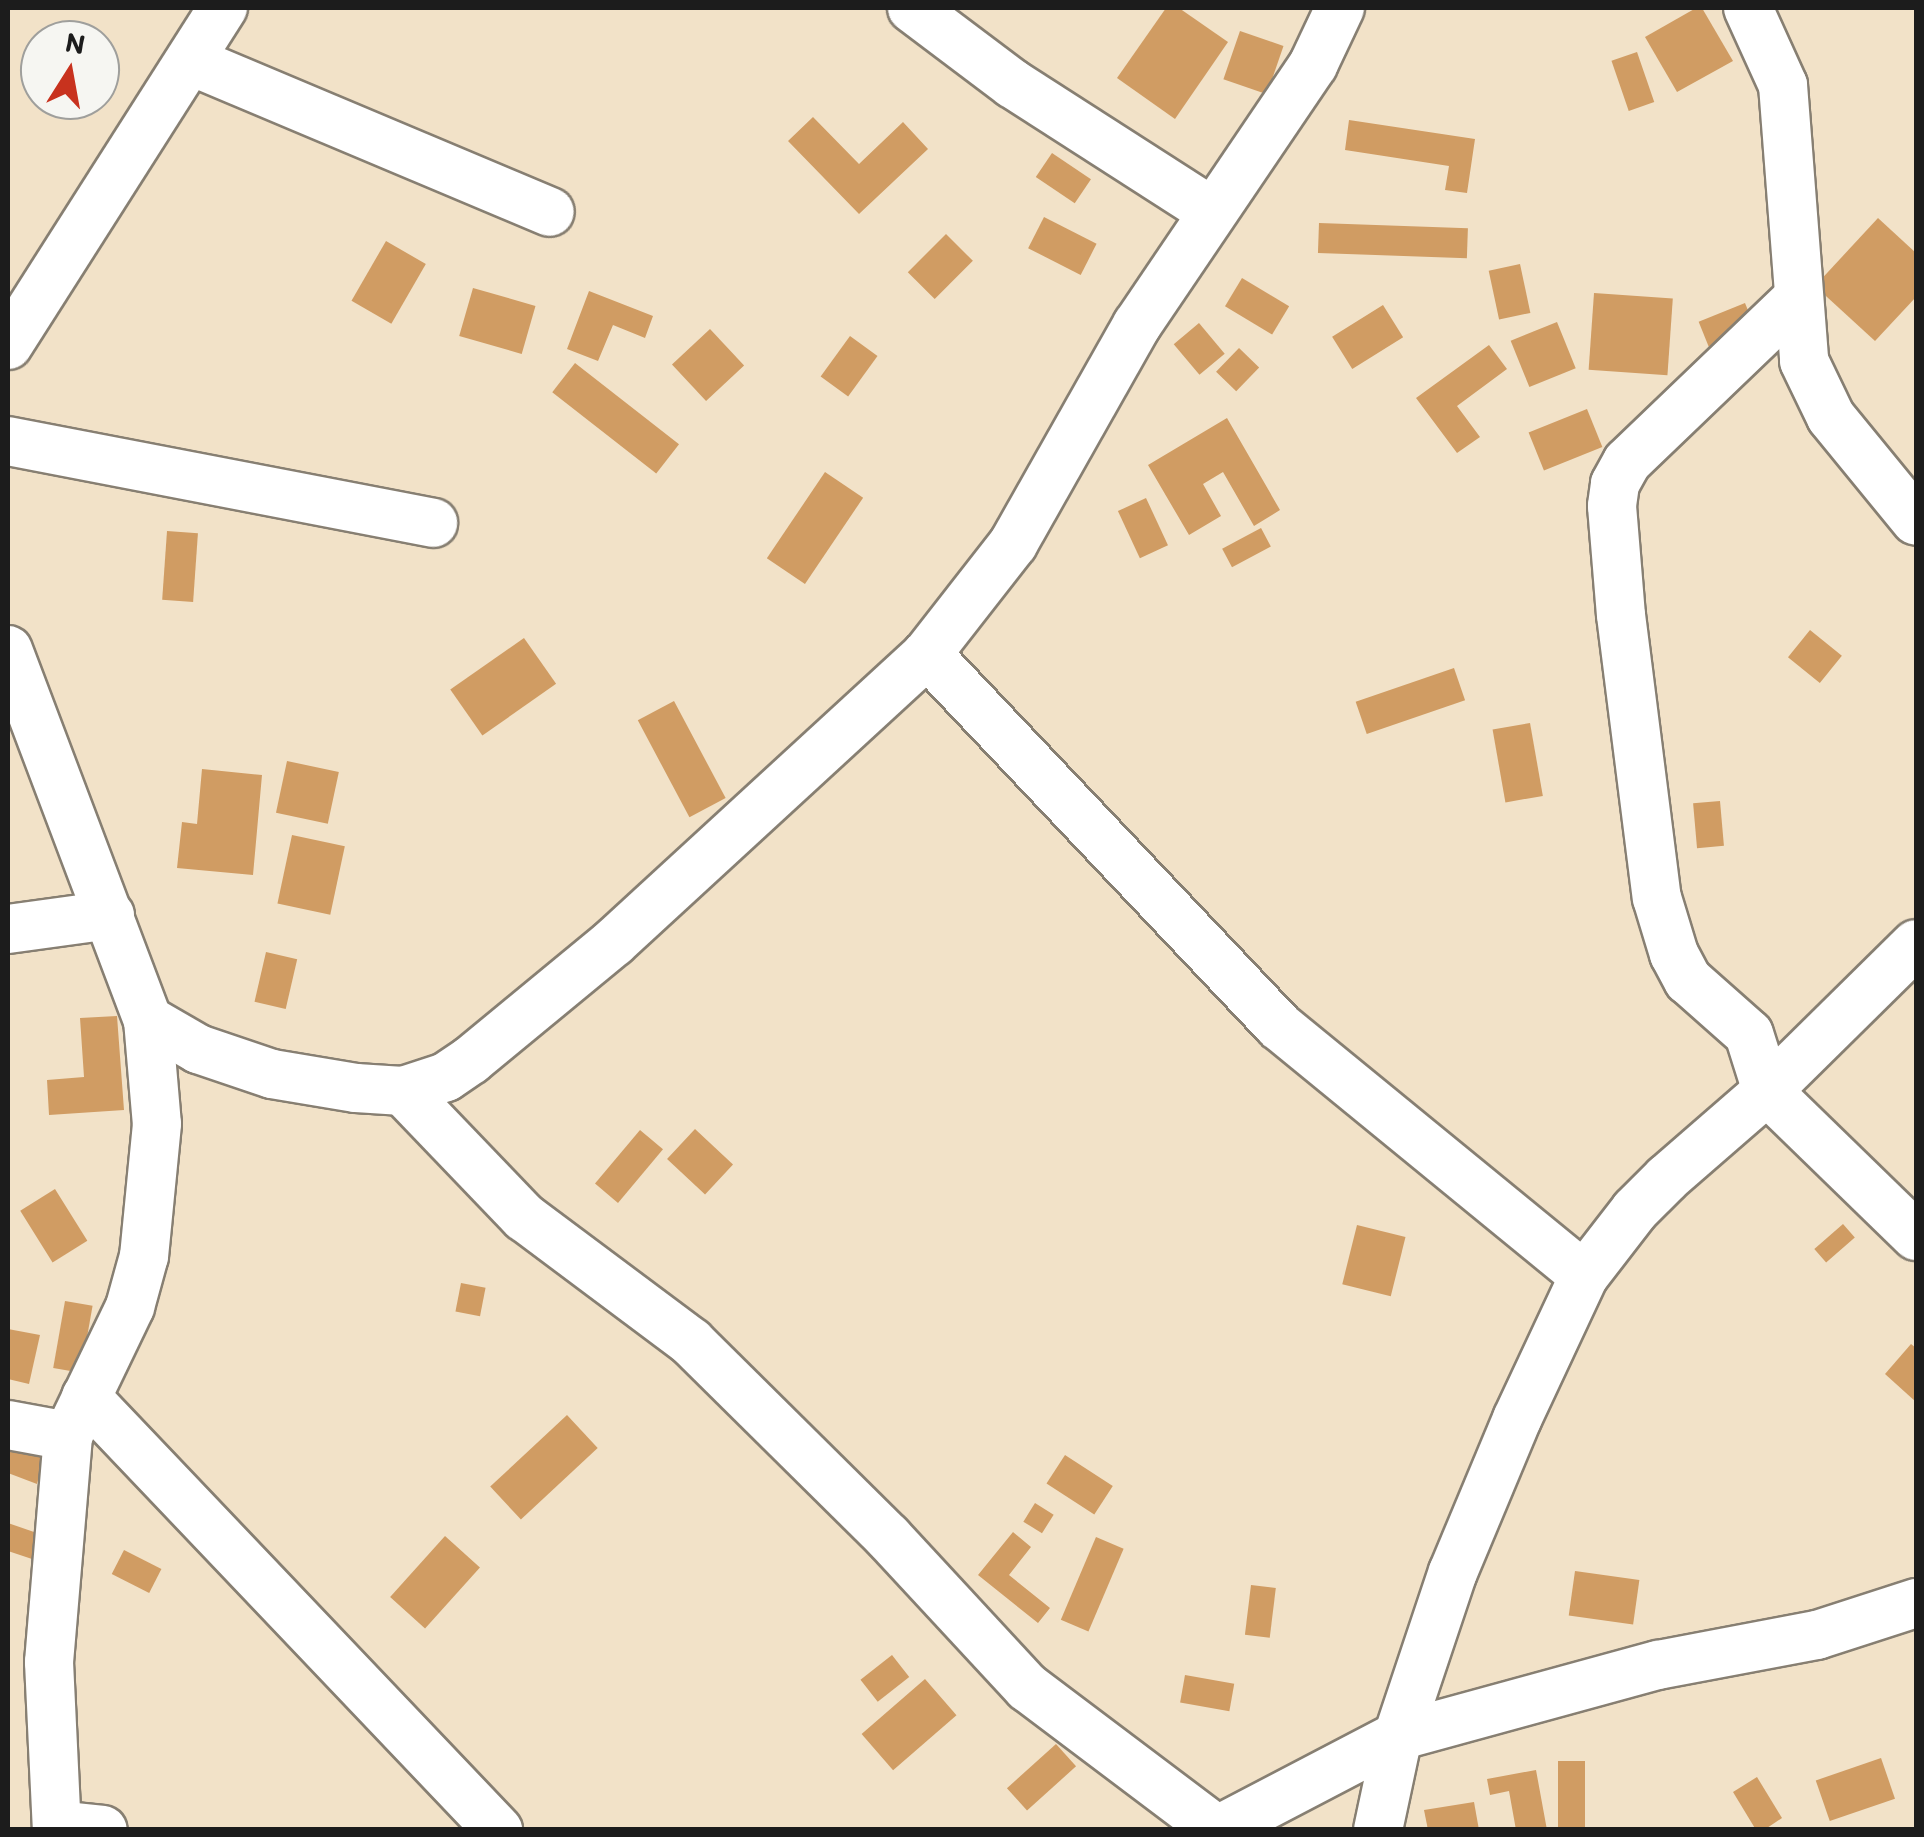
<!DOCTYPE html>
<style>
body{margin:0}
#map{position:relative;width:1924px;height:1837px;overflow:hidden;background:#f2e2c8;font-family:Itim,sans-serif}
div>[style]{position:absolute}
.building>*{inset:0;background:#d09c63;transform-origin:0 0}
.roads{filter:drop-shadow(2px 0 #877f72) drop-shadow(-2px 0 #877f72) drop-shadow(0 2px #877f72) drop-shadow(0 -2px #877f72)}
.street>*{height:48px;margin:-24px;padding:0 24px;transform-origin:24px;border-radius:24px;background:#fff}
span{translate:-50% -50%;white-space:nowrap;text-align:center;line-height:1.15;-webkit-text-stroke:9px #f6f6f2;paint-order:stroke}
.frame{position:absolute;inset:0;border:10px solid #1c1c1c;pointer-events:none}
.north{position:absolute;left:20px;top:20px;width:100px;height:100px;box-sizing:border-box;background:#f6f6f2;border:2px solid #9f9f9c;border-radius:50%;rotate:11deg;font-size:28px;font-weight:700;line-height:40px;text-align:center;color:#1c1c1c}
.north::after{content:'';display:block;margin:auto;width:35px;height:45px;background:#c8321e;clip-path:polygon(50% 0,100% 100%,50% 72%,0 100%)}
</style>
<div id="map">
<div class="building">
<div style="clip-path:polygon(1166px 8px,1179px 8px,1228px 42px,1175px 119px,1117px 78px)"></div>
<div style="clip-path:polygon(1696px 8px,1702px 8px,1733px 61px,1677px 92px,1645px 37px)"></div>
<div style="left:1240px;top:31px;width:46px;height:51px;rotate:19deg"></div>
<div style="left:1637px;top:52px;width:53px;height:27px;rotate:71deg"></div>
<div style="clip-path:polygon(813px 117px,859px 164px,903px 122px,928px 149px,859px 214px,788px 141px)"></div>
<div style="clip-path:polygon(1349px 120px,1475px 139px,1467px 193px,1445px 190px,1449px 166px,1345px 150px)"></div>
<div style="left:1052px;top:153px;width:47px;height:29px;rotate:34deg"></div>
<div style="left:1044px;top:217px;width:59px;height:35px;rotate:27deg"></div>
<div style="clip-path:polygon(1878px 218px,1916px 253px,1916px 297px,1875px 341px,1815px 286px)"></div>
<div style="left:1319px;top:223px;width:149px;height:30px;rotate:2deg"></div>
<div style="left:946px;top:234px;width:38px;height:54px;rotate:45deg"></div>
<div style="left:386px;top:241px;width:46px;height:69px;rotate:30deg"></div>
<div style="left:1520px;top:264px;width:50px;height:32px;rotate:78deg"></div>
<div style="left:1242px;top:278px;width:55px;height:33px;rotate:31deg"></div>
<div style="left:473px;top:288px;width:65px;height:50px;rotate:16deg"></div>
<div style="clip-path:polygon(589px 291px,653px 316px,645px 338px,613px 325px,598px 361px,567px 349px)"></div>
<div style="left:1594px;top:293px;width:79px;height:77px;rotate:4deg"></div>
<div style="left:1745px;top:303px;width:27px;height:50px;rotate:68deg"></div>
<div style="left:1383px;top:305px;width:38px;height:60px;rotate:58deg"></div>
<div style="left:1557px;top:322px;width:50px;height:50px;rotate:68deg"></div>
<div style="left:1199px;top:323px;width:40px;height:33px;rotate:50deg"></div>
<div style="left:710px;top:329px;width:50px;height:52px;rotate:47deg"></div>
<div style="left:850px;top:336px;width:34px;height:50px;rotate:36deg"></div>
<div style="clip-path:polygon(1489px 345px,1507px 369px,1457px 406px,1480px 437px,1457px 453px,1416px 398px)"></div>
<div style="left:1239px;top:348px;width:28px;height:33px;rotate:44deg"></div>
<div style="left:575px;top:363px;width:132px;height:37px;rotate:38deg"></div>
<div style="left:1587px;top:409px;width:41px;height:63px;rotate:68deg"></div>
<div style="clip-path:polygon(1227px 418px,1280px 510px,1254px 526px,1223px 472px,1203px 484px,1221px 516px,1189px 535px,1148px 465px)"></div>
<div style="left:825px;top:472px;width:46px;height:104px;rotate:34deg"></div>
<div style="left:1146px;top:498px;width:52px;height:31px;rotate:65deg"></div>
<div style="left:1261px;top:528px;width:21px;height:44px;rotate:62deg"></div>
<div style="left:167px;top:531px;width:31px;height:69px;rotate:4deg"></div>
<div style="left:1810px;top:630px;width:41px;height:35px;rotate:39deg"></div>
<div style="left:524px;top:638px;width:56px;height:90px;rotate:55deg"></div>
<div style="left:1454px;top:668px;width:34px;height:104px;rotate:71deg"></div>
<div style="left:674px;top:701px;width:110px;height:41px;rotate:62deg"></div>
<div style="left:1530px;top:723px;width:74px;height:38px;rotate:80deg"></div>
<div style="left:287px;top:761px;width:53px;height:53px;rotate:12deg"></div>
<div style="clip-path:polygon(202px 769px,262px 775px,253px 875px,177px 868px,182px 822px,197px 824px)"></div>
<div style="left:1720px;top:801px;width:45px;height:27px;rotate:85deg"></div>
<div style="left:292px;top:835px;width:54px;height:70px;rotate:12deg"></div>
<div style="left:266px;top:952px;width:32px;height:51px;rotate:13deg"></div>
<div style="clip-path:polygon(117px 1016px,124px 1110px,49px 1115px,47px 1080px,84px 1077px,80px 1018px)"></div>
<div style="left:695px;top:1129px;width:52px;height:41px;rotate:43deg"></div>
<div style="left:640px;top:1130px;width:30px;height:70px;rotate:40deg"></div>
<div style="left:55px;top:1189px;width:61px;height:41px;rotate:58deg"></div>
<div style="left:1843px;top:1224px;width:18px;height:38px;rotate:49deg"></div>
<div style="left:1357px;top:1225px;width:50px;height:61px;rotate:14deg"></div>
<div style="left:461px;top:1283px;width:25px;height:29px;rotate:11deg"></div>
<div style="left:65px;top:1301px;width:28px;height:68px;rotate:10deg"></div>
<div style="clip-path:polygon(8px 1329px,40px 1335px,29px 1384px,8px 1379px)"></div>
<div style="clip-path:polygon(1911px 1344px,1916px 1348px,1916px 1402px,1885px 1374px)"></div>
<div style="left:567px;top:1415px;width:45px;height:105px;rotate:47deg"></div>
<div style="clip-path:polygon(8px 1444px,45px 1455px,37px 1484px,8px 1473px)"></div>
<div style="left:1065px;top:1455px;width:57px;height:34px;rotate:33deg"></div>
<div style="left:1035px;top:1503px;width:22px;height:22px;rotate:32deg"></div>
<div style="clip-path:polygon(8px 1523px,34px 1532px,32px 1559px,8px 1551px)"></div>
<div style="clip-path:polygon(1013px 1532px,1031px 1547px,1009px 1575px,1050px 1608px,1038px 1623px,978px 1575px)"></div>
<div style="left:445px;top:1536px;width:47px;height:82px;rotate:42deg"></div>
<div style="left:1096px;top:1537px;width:30px;height:90px;rotate:23deg"></div>
<div style="left:124px;top:1550px;width:42px;height:27px;rotate:27deg"></div>
<div style="left:1575px;top:1571px;width:65px;height:45px;rotate:8deg"></div>
<div style="left:1251px;top:1585px;width:25px;height:50px;rotate:7deg"></div>
<div style="left:892px;top:1655px;width:28px;height:40px;rotate:52deg"></div>
<div style="left:1185px;top:1675px;width:50px;height:28px;rotate:10deg"></div>
<div style="left:925px;top:1679px;width:48px;height:84px;rotate:49deg"></div>
<div style="left:1056px;top:1744px;width:30px;height:66px;rotate:48deg"></div>
<div style="left:1881px;top:1758px;width:43px;height:69px;rotate:71deg"></div>
<div style="left:1558px;top:1761px;width:27px;height:69px"></div>
<div style="clip-path:polygon(1536px 1770px,1547px 1830px,1516px 1830px,1509px 1791px,1490px 1795px,1487px 1779px)"></div>
<div style="clip-path:polygon(1757px 1777px,1782px 1818px,1764px 1830px,1756px 1830px,1733px 1792px)"></div>
<div style="clip-path:polygon(1474px 1802px,1479px 1830px,1428px 1830px,1424px 1810px)"></div>
</div>
<div class="roads">
<div class="street">
<div style="left:912px;top:8px;width:126px;rotate:37deg"></div>
<div style="left:1013px;top:84px;width:237px;rotate:32.7deg"></div>
<div style="left:1748px;top:8px;width:85px;rotate:65.6deg"></div>
<div style="left:1783px;top:85px;width:277px;rotate:85.6deg"></div>
<div style="left:1804px;top:361px;width:62px;rotate:64.3deg"></div>
<div style="left:1831px;top:417px;width:134px;rotate:50.7deg"></div>
<div style="left:191px;top:61px;width:389px;rotate:22.8deg"></div>
<div style="left:1799px;top:297px;width:238px;rotate:136.2deg"></div>
<div style="left:1627px;top:462px;width:25px;rotate:119deg"></div>
<div style="left:1615px;top:484px;width:22px;rotate:98deg"></div>
<div style="left:1612px;top:506px;width:109px;rotate:85.3deg"></div>
<div style="left:1621px;top:615px;width:285px;rotate:82.8deg"></div>
<div style="left:1657px;top:898px;width:59px;rotate:73.1deg"></div>
<div style="left:1674px;top:954px;width:30px;rotate:62deg"></div>
<div style="left:1688px;top:980px;width:81px;rotate:41.5deg"></div>
<div style="left:1749px;top:1034px;width:60px;rotate:72.5deg"></div>
<div style="left:1767px;top:1091px;width:208px;rotate:44.2deg"></div>
<div style="left:8px;top:345px;width:400px;rotate:-57.5deg"></div>
<div style="left:8px;top:441px;width:433px;rotate:10.9deg"></div>
<div style="left:8px;top:650px;width:396px;rotate:69.3deg"></div>
<div style="left:148px;top:1020px;width:104px;rotate:85.1deg"></div>
<div style="left:157px;top:1124px;width:133px;rotate:95.6deg"></div>
<div style="left:144px;top:1256px;width:53px;rotate:105.4deg"></div>
<div style="left:130px;top:1307px;width:143px;rotate:115.7deg"></div>
<div style="left:68px;top:1436px;width:227px;rotate:94.8deg"></div>
<div style="left:49px;top:1662px;width:168px;rotate:87.3deg"></div>
<div style="left:927px;top:654px;width:512px;rotate:46.58deg"></div>
<div style="left:1279px;top:1026px;width:394px;rotate:39.3deg"></div>
<div style="left:8px;top:929px;width:103px;rotate:-7.8deg"></div>
<div style="left:148px;top:1020px;width:58px;rotate:30.1deg"></div>
<div style="left:198px;top:1049px;width:78px;rotate:18.7deg"></div>
<div style="left:272px;top:1074px;width:85px;rotate:9.5deg"></div>
<div style="left:356px;top:1088px;width:47px;rotate:3.7deg"></div>
<div style="left:403px;top:1091px;width:45px;rotate:-18deg"></div>
<div style="left:446px;top:1077px;width:30px;rotate:-34deg"></div>
<div style="left:471px;top:1060px;width:185px;rotate:-39.5deg"></div>
<div style="left:614px;top:942px;width:425px;rotate:-42.6deg"></div>
<div style="left:927px;top:654px;width:140px;rotate:-52deg"></div>
<div style="left:1013px;top:544px;width:252px;rotate:-60.5deg"></div>
<div style="left:1137px;top:325px;width:314px;rotate:-55.9deg"></div>
<div style="left:1313px;top:65px;width:63px;rotate:-64.7deg"></div>
<div style="left:403px;top:1091px;width:175px;rotate:46.2deg"></div>
<div style="left:524px;top:1217px;width:209px;rotate:36.8deg"></div>
<div style="left:691px;top:1342px;width:277px;rotate:44.7deg"></div>
<div style="left:888px;top:1537px;width:205px;rotate:47.2deg"></div>
<div style="left:1027px;top:1687px;width:238px;rotate:37deg"></div>
<div style="left:86px;top:1397px;width:598px;rotate:46.42deg"></div>
<div style="left:8px;top:1425px;width:61px;rotate:10.4deg"></div>
<div style="left:57px;top:1825px;width:46px;rotate:6.2deg"></div>
<div style="left:1218px;top:1830px;width:203px;rotate:-27.6deg"></div>
<div style="left:1398px;top:1736px;width:270px;rotate:-15.3deg"></div>
<div style="left:1658px;top:1665px;width:162px;rotate:-10.7deg"></div>
<div style="left:1817px;top:1635px;width:104px;rotate:-17.9deg"></div>
<div style="left:1378px;top:1830px;width:96px;rotate:-78deg"></div>
<div style="left:1398px;top:1736px;width:173px;rotate:-71.5deg"></div>
<div style="left:1453px;top:1572px;width:166px;rotate:-67.3deg"></div>
<div style="left:1517px;top:1419px;width:158px;rotate:-64.9deg"></div>
<div style="left:1584px;top:1276px;width:83px;rotate:-52.3deg"></div>
<div style="left:1635px;top:1210px;width:45px;rotate:-45deg"></div>
<div style="left:1667px;top:1178px;width:133px;rotate:-41deg"></div>
<div style="left:1767px;top:1091px;width:209px;rotate:-44.6deg"></div>
</div>
</div>
<div class="frame"></div>
<div class="north">N</div>
</div>
